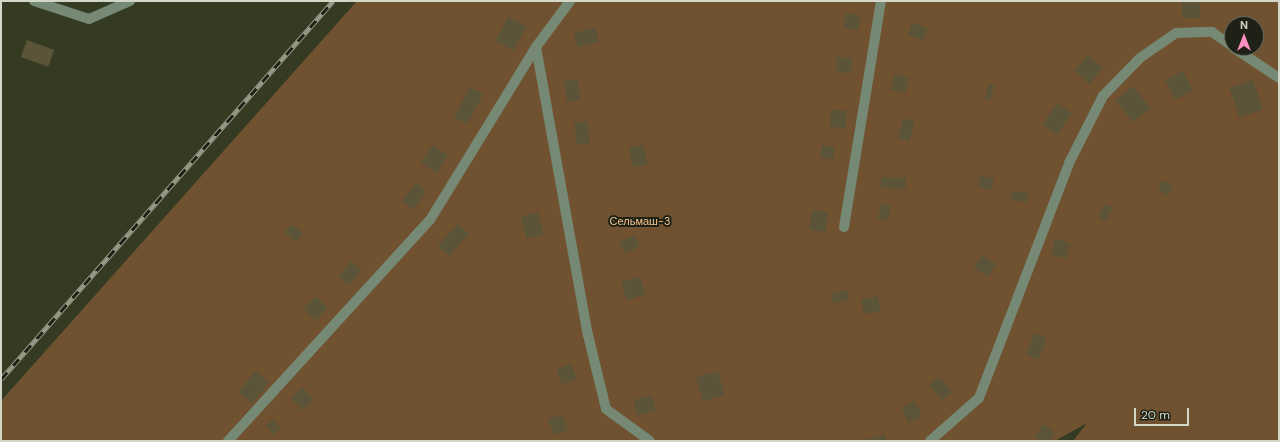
<!DOCTYPE html>
<meta charset="utf-8">
<style>
body{margin:0}
#map{position:relative;width:1280px;height:442px;overflow:hidden;background:#353b22;font-family:"DM Sans",sans-serif}
div>[style]{position:absolute}
.green>*{inset:0;background:#705231}
.building>*{inset:0;background:#5b5439;transform-origin:0 0}
.minor>*{height:10px;margin:-5px;padding:0 5px;transform-origin:5px;border-radius:5px;background:#758975}
.rail>*{height:4.5px;margin-top:-2.25px;transform-origin:0;background:repeating-linear-gradient(90deg,#1e2115 0 9px,#979c89 0 18px);box-sizing:border-box;border-block:1px solid #979c89}
span{translate:-50% -50%;white-space:nowrap;text-align:center;line-height:1.15;-webkit-text-stroke:4px #1e2115;paint-order:stroke}
.park-label{font-size:11px;color:#f8c68f}
.frame{position:absolute;inset:0;border:2px solid #d3d7c8;pointer-events:none}
.north{position:absolute;left:1224px;top:16px;width:40px;height:40px;box-sizing:border-box;background:#1e2115;border:1px solid #666a5d;border-radius:50%;rotate:0deg;font-size:11px;font-weight:700;line-height:16px;text-align:center;color:#d3d7c8}
.north::after{content:'';display:block;margin:auto;width:14px;height:18px;background:#fc8fc2;clip-path:polygon(50% 0,100% 100%,50% 72%,0 100%)}
.scale{position:absolute;left:1134px;top:408px;width:55px;height:18px;box-sizing:border-box;border:2px solid #d3d7c8;border-top:0;padding-left:5px;font-size:12px;line-height:14px;white-space:nowrap;color:#d3d7c8;-webkit-text-stroke:3px #1e2115;paint-order:stroke}
</style>
<div id="map">
<div class="green">
<div style="clip-path:polygon(evenodd,357px 1px,1279px 1px,1279px 441px,1073px 441px,1087px 423px,1055px 441px,1px 441px,1px 401px,357px 1px,1232px 24px,1256px 24px,1256px 48px,1232px 48px,1232px 24px)"></div>
</div>
<div class="building">
<div style="left:1182px;top:1px;width:18px;height:17px"></div>
<div style="left:846px;top:13px;width:15px;height:15px;rotate:11deg"></div>
<div style="left:508px;top:17px;width:21px;height:27px;rotate:28deg"></div>
<div style="left:912px;top:23px;width:16px;height:13px;rotate:18deg"></div>
<div style="left:595px;top:27px;width:15px;height:22px;rotate:74deg"></div>
<div style="left:27px;top:40px;width:29px;height:18px;rotate:20deg"></div>
<div style="left:1088px;top:55px;width:20px;height:21px;rotate:41deg"></div>
<div style="left:837px;top:57px;width:15px;height:15px;rotate:4deg"></div>
<div style="left:1183px;top:71px;width:22px;height:20px;rotate:63deg"></div>
<div style="left:895px;top:74px;width:15px;height:16px;rotate:16deg"></div>
<div style="left:578px;top:79px;width:21px;height:14px;rotate:82deg"></div>
<div style="left:1253px;top:80px;width:31px;height:25px;rotate:71deg"></div>
<div style="left:989px;top:84px;width:6px;height:15px;rotate:18deg"></div>
<div style="left:1133px;top:86px;width:28px;height:23px;rotate:51deg"></div>
<div style="left:470px;top:87px;width:15px;height:34px;rotate:28deg"></div>
<div style="left:1057px;top:103px;width:18px;height:26px;rotate:34deg"></div>
<div style="left:831px;top:110px;width:16px;height:17px;rotate:4deg"></div>
<div style="left:903px;top:118px;width:12px;height:21px;rotate:14deg"></div>
<div style="left:587px;top:121px;width:22px;height:13px;rotate:82deg"></div>
<div style="left:432px;top:145px;width:19px;height:21px;rotate:32deg"></div>
<div style="left:644px;top:145px;width:20px;height:15px;rotate:81deg"></div>
<div style="left:822px;top:145px;width:13px;height:13px;rotate:9deg"></div>
<div style="left:981px;top:175px;width:14px;height:12px;rotate:17deg"></div>
<div style="left:881px;top:177px;width:25px;height:11px;rotate:2deg"></div>
<div style="left:1165px;top:180px;width:12px;height:10px;rotate:48deg"></div>
<div style="left:416px;top:183px;width:14px;height:23px;rotate:39deg"></div>
<div style="left:1012px;top:191px;width:17px;height:9px;rotate:7deg"></div>
<div style="left:882px;top:203px;width:10px;height:16px;rotate:17deg"></div>
<div style="left:1105px;top:204px;width:9px;height:15px;rotate:27deg"></div>
<div style="left:812px;top:210px;width:16px;height:20px;rotate:7deg"></div>
<div style="left:538px;top:212px;width:23px;height:18px;rotate:75deg"></div>
<div style="left:292px;top:224px;width:15px;height:11px;rotate:42deg"></div>
<div style="left:458px;top:224px;width:15px;height:30px;rotate:42deg"></div>
<div style="left:635px;top:235px;width:13px;height:17px;rotate:67deg"></div>
<div style="left:1055px;top:239px;width:16px;height:16px;rotate:15deg"></div>
<div style="left:982px;top:255px;width:17px;height:15px;rotate:33deg"></div>
<div style="left:351px;top:261px;width:14px;height:20px;rotate:39deg"></div>
<div style="left:640px;top:276px;width:19px;height:20px;rotate:72deg"></div>
<div style="clip-path:polygon(847px 290px,849px 299px,833px 304px,830px 294px)"></div>
<div style="left:316px;top:296px;width:17px;height:18px;rotate:45deg"></div>
<div style="left:878px;top:296px;width:15px;height:17px;rotate:79deg"></div>
<div style="left:1034px;top:333px;width:14px;height:23px;rotate:21deg"></div>
<div style="left:572px;top:364px;width:16px;height:16px;rotate:72deg"></div>
<div style="left:255px;top:371px;width:18px;height:27px;rotate:38deg"></div>
<div style="left:718px;top:371px;width:25px;height:23px;rotate:74deg"></div>
<div style="left:939px;top:377px;width:20px;height:13px;rotate:49deg"></div>
<div style="left:302px;top:387px;width:17px;height:16px;rotate:45deg"></div>
<div style="left:652px;top:395px;width:16px;height:19px;rotate:75deg"></div>
<div style="left:915px;top:401px;width:17px;height:15px;rotate:66deg"></div>
<div style="left:562px;top:414px;width:17px;height:15px;rotate:69deg"></div>
<div style="left:273px;top:419px;width:12px;height:10px;rotate:48deg"></div>
<div style="clip-path:polygon(1043px 424px,1055px 432px,1050px 441px,1035px 438px)"></div>
<div style="clip-path:polygon(885px 434px,887px 441px,865px 441px,864px 440px)"></div>
</div>
<div class="minor">
<div style="left:34px;top:1px;width:58px;rotate:18.1deg"></div>
<div style="left:89px;top:19px;width:45px;rotate:-23.7deg"></div>
<div style="left:536px;top:47px;width:293px;rotate:79.8deg"></div>
<div style="left:588px;top:335px;width:76px;rotate:76.3deg"></div>
<div style="left:606px;top:409px;width:54px;rotate:36deg"></div>
<div style="left:1234px;top:48px;width:54px;rotate:33.7deg"></div>
<div style="left:844px;top:227px;width:229px;rotate:-80.7deg"></div>
<div style="left:228px;top:441px;width:299px;rotate:-47.6deg"></div>
<div style="left:430px;top:220px;width:203px;rotate:-58.5deg"></div>
<div style="left:536px;top:47px;width:57px;rotate:-53.5deg"></div>
<div style="left:930px;top:441px;width:65px;rotate:-41.3deg"></div>
<div style="left:979px;top:398px;width:252px;rotate:-69deg"></div>
<div style="left:1069px;top:163px;width:75px;rotate:-63.1deg"></div>
<div style="left:1103px;top:96px;width:53px;rotate:-45.8deg"></div>
<div style="left:1140px;top:58px;width:44px;rotate:-34.8deg"></div>
<div style="left:1176px;top:33px;width:36px;rotate:-2deg"></div>
<div style="left:1212px;top:32px;width:24px;rotate:35deg"></div>
</div>
<div class="rail">
<div style="left:1px;top:379px;width:503px;rotate:-48.71deg"></div>
</div>
<div class="park-label">
<span style="left:640px;top:221px">Сельмаш-3</span>
</div>
<div class="frame"></div>
<div class="north">N</div>
<div class="scale">20 m</div>
</div>
